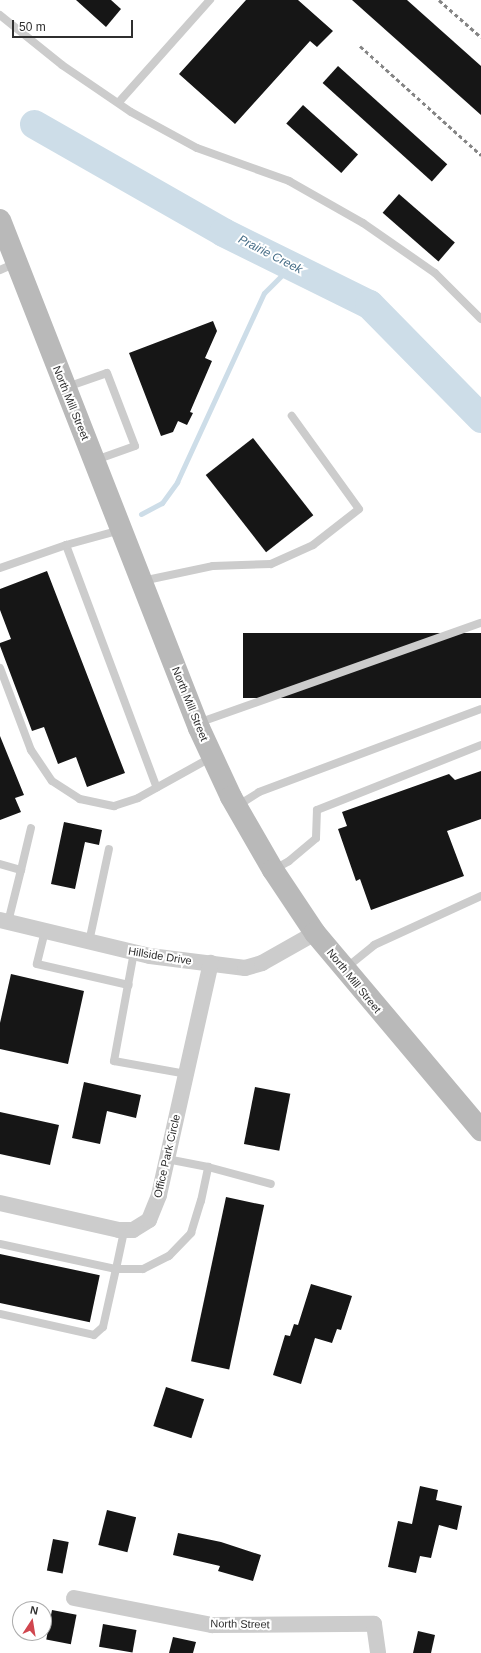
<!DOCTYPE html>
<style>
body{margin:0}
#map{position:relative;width:481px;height:1653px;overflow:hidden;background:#fff;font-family:Arial,sans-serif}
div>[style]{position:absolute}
.stream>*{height:5px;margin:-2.5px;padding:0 2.5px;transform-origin:2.5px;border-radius:2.5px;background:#cddde8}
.river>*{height:29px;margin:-14.5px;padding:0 14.5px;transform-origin:14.5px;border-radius:14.5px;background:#cddde8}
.building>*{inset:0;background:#161616;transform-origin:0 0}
.service>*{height:8px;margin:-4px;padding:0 4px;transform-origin:4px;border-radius:4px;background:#ccc}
.minor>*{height:16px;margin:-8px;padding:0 8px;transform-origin:8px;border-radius:8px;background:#ccc}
.secondary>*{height:22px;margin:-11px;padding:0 11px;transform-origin:11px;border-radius:11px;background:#b9b9b9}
.rail>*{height:3px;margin-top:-1.5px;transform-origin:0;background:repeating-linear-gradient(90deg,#848484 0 4px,transparent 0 7px)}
span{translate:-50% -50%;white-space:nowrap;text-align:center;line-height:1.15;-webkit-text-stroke:4px #fff;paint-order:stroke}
.street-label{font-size:11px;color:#2f2f2f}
.water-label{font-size:12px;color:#466d87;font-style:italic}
.north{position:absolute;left:12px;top:1601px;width:40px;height:40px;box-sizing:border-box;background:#fff;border:1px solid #acacac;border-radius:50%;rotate:12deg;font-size:11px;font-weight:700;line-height:16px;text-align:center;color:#2f2f2f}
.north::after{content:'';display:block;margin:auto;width:14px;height:18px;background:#d0464f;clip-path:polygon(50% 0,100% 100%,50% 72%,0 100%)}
.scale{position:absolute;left:12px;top:20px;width:121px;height:18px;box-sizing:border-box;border:2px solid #2f2f2f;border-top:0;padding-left:5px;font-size:12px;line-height:14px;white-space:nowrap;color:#2f2f2f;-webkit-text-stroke:3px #fff;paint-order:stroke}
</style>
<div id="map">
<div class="stream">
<div style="left:141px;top:514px;width:24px;rotate:-28deg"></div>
<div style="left:162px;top:503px;width:26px;rotate:-54deg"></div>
<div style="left:177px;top:482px;width:208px;rotate:-65.3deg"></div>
<div style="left:264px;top:293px;width:38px;rotate:-45deg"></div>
</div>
<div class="river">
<div style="left:34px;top:124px;width:218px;rotate:29.7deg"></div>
<div style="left:223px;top:232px;width:163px;rotate:26.3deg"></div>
<div style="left:369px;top:304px;width:160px;rotate:45.5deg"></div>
</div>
<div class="building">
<div style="clip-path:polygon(76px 0,111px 0,121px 9px,106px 27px)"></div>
<div style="clip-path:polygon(246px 0,298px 0,333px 31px,317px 47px,310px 41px,235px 124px,179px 74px)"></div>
<div style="clip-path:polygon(352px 0,407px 0,481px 66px,481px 115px)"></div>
<div style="left:338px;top:66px;width:147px;height:23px;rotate:42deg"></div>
<div style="left:303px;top:105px;width:74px;height:25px;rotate:42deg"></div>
<div style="left:399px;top:194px;width:74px;height:25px;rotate:41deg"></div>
<div style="clip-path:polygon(213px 321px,217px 331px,205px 358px,212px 361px,190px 412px,193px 413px,187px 425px,178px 421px,173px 432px,161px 436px,129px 353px)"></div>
<div style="left:253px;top:438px;width:98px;height:60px;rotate:52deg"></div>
<div style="clip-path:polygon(47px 571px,125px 773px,87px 787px,76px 757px,58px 764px,44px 727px,32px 731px,0 646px,0 643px,11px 639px,0 610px,0 589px)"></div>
<div style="left:481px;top:633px;width:65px;height:238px;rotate:90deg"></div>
<div style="clip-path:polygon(0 736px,24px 795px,15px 798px,21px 812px,0 820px)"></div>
<div style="clip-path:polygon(481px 771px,481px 819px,447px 831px,464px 876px,371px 910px,360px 879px,356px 881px,338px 829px,347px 826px,342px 812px,449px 774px,455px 780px)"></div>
<div style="clip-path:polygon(64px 822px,102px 830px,99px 845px,85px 842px,75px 889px,51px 884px)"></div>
<div style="clip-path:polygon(11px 974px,84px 991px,68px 1064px,0 1049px,0 1023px)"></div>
<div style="clip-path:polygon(84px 1082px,141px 1095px,136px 1118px,107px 1111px,100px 1144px,72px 1138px)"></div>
<div style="left:255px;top:1087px;width:36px;height:58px;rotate:11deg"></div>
<div style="clip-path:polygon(0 1112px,59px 1125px,50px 1165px,0 1154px)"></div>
<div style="left:226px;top:1197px;width:39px;height:168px;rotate:12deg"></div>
<div style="left:0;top:1254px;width:102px;height:48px;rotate:12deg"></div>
<div style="clip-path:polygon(311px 1284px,352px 1296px,341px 1330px,337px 1329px,332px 1343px,315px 1338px,301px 1384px,273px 1375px,285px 1335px,290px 1336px,294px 1324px,298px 1325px)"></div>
<div style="left:166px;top:1387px;width:40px;height:41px;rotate:18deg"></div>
<div style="clip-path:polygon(420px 1486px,438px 1490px,436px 1500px,462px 1506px,457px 1530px,439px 1525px,431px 1558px,420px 1556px,416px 1573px,388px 1567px,398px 1521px,412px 1524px)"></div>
<div style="left:107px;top:1510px;width:30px;height:36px;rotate:14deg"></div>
<div style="clip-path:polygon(178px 1533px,221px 1542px,261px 1555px,253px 1581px,218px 1571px,220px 1566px,173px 1555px)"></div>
<div style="left:53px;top:1539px;width:16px;height:32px;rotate:11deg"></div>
<div style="left:52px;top:1610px;width:25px;height:30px;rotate:11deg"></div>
<div style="left:103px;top:1624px;width:34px;height:23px;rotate:10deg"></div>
<div style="clip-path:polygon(418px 1631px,435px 1635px,431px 1653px,413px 1653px)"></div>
<div style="clip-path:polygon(173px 1637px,196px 1642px,193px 1653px,169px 1653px)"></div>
</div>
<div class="service">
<div style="left:0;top:15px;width:80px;rotate:38.9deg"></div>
<div style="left:62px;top:65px;width:83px;rotate:34.3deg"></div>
<div style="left:131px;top:112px;width:75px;rotate:28.6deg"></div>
<div style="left:197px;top:148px;width:98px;rotate:19.7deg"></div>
<div style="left:289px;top:181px;width:85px;rotate:29.6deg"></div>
<div style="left:363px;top:223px;width:88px;rotate:34.8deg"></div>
<div style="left:435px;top:273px;width:65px;rotate:45deg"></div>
<div style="left:119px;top:102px;width:137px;rotate:-48.3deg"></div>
<div style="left:0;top:270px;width:17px;rotate:-24deg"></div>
<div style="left:67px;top:387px;width:42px;rotate:-19.3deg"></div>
<div style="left:107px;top:373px;width:78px;rotate:69deg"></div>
<div style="left:135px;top:446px;width:41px;rotate:160.3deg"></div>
<div style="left:66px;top:545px;width:259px;rotate:69.5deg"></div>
<div style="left:0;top:568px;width:70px;rotate:-19.2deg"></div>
<div style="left:66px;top:545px;width:57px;rotate:-15.3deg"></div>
<div style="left:142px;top:581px;width:73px;rotate:-11.9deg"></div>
<div style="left:213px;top:566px;width:58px;rotate:-2deg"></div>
<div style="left:271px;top:564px;width:46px;rotate:-24.3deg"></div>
<div style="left:313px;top:545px;width:58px;rotate:-38deg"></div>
<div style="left:359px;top:509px;width:115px;rotate:-125.8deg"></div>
<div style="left:0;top:668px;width:88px;rotate:69.3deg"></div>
<div style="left:31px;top:750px;width:37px;rotate:56deg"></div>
<div style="left:52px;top:781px;width:33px;rotate:33deg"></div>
<div style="left:80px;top:799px;width:35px;rotate:12deg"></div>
<div style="left:114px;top:806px;width:25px;rotate:-18deg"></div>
<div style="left:138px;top:798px;width:85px;rotate:-29deg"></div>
<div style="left:198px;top:723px;width:300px;rotate:-19.5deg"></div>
<div style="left:237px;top:806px;width:26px;rotate:-32deg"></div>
<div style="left:259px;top:792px;width:237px;rotate:-20.5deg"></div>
<div style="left:0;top:864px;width:22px;rotate:16deg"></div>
<div style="left:21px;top:870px;width:54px;rotate:104deg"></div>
<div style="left:21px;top:870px;width:43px;rotate:-76.6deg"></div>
<div style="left:273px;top:870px;width:18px;rotate:-29deg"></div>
<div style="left:289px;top:861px;width:35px;rotate:-40deg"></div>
<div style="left:316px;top:838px;width:28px;rotate:-88deg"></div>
<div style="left:317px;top:810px;width:176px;rotate:-21.6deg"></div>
<div style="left:45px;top:931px;width:34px;rotate:104deg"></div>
<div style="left:37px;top:964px;width:94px;rotate:12.9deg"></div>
<div style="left:89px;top:942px;width:95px;rotate:-77.9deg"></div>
<div style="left:134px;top:952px;width:111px;rotate:100.4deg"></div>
<div style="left:114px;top:1061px;width:73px;rotate:10.2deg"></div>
<div style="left:346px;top:968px;width:36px;rotate:-39deg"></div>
<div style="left:374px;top:945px;width:118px;rotate:-24.6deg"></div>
<div style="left:208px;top:1167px;width:65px;rotate:15.1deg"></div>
<div style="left:0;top:1244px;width:119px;rotate:12.2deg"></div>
<div style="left:116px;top:1269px;width:40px;rotate:-78deg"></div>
<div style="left:0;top:1314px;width:96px;rotate:12.6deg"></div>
<div style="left:94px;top:1335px;width:12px;rotate:-42deg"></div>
<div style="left:103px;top:1327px;width:59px;rotate:-77.4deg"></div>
<div style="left:116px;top:1269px;width:27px"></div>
<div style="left:143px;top:1269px;width:29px;rotate:-27deg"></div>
<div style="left:169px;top:1256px;width:32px;rotate:-46deg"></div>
<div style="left:191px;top:1233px;width:34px;rotate:-73deg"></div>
<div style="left:201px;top:1201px;width:35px;rotate:-78deg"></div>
<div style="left:208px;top:1167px;width:42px;rotate:-169deg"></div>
</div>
<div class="minor">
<div style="left:0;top:920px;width:154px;rotate:13.5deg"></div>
<div style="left:150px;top:956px;width:96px;rotate:7.2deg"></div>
<div style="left:245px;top:968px;width:18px;rotate:-16deg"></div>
<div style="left:262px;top:963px;width:61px;rotate:-29.5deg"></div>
<div style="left:0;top:1203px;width:122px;rotate:12.8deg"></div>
<div style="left:119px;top:1230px;width:14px"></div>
<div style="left:133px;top:1230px;width:19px;rotate:-32deg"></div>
<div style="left:149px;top:1220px;width:27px;rotate:-68deg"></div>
<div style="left:159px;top:1195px;width:238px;rotate:-77.4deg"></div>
<div style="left:74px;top:1598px;width:141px;rotate:11.1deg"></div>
<div style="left:212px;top:1625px;width:162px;rotate:-0.4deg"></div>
<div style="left:374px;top:1624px;width:29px;rotate:82deg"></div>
</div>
<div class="secondary">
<div style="left:0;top:220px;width:546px;rotate:68.61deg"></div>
<div style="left:199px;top:728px;width:76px;rotate:65.1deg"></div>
<div style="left:231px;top:797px;width:84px;rotate:60.1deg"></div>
<div style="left:273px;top:870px;width:76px;rotate:56.3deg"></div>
<div style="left:315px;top:933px;width:258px;rotate:49.9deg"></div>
</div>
<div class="rail">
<div style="left:439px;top:0;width:56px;rotate:41.4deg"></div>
<div style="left:360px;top:46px;width:163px;rotate:42deg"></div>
</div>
<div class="street-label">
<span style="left:71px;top:403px;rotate:68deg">North Mill Street</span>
<span style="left:190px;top:704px;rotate:68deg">North Mill Street</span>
<span style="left:160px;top:956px;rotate:9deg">Hillside Drive</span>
<span style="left:354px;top:981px;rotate:51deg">North Mill Street</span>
<span style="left:167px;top:1156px;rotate:-77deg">Office Park Circle</span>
<span style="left:240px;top:1624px;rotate:1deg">North Street</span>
</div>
<div class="water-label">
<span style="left:270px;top:255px;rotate:27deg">Prairie Creek</span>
</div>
<div class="north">N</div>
<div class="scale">50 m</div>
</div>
